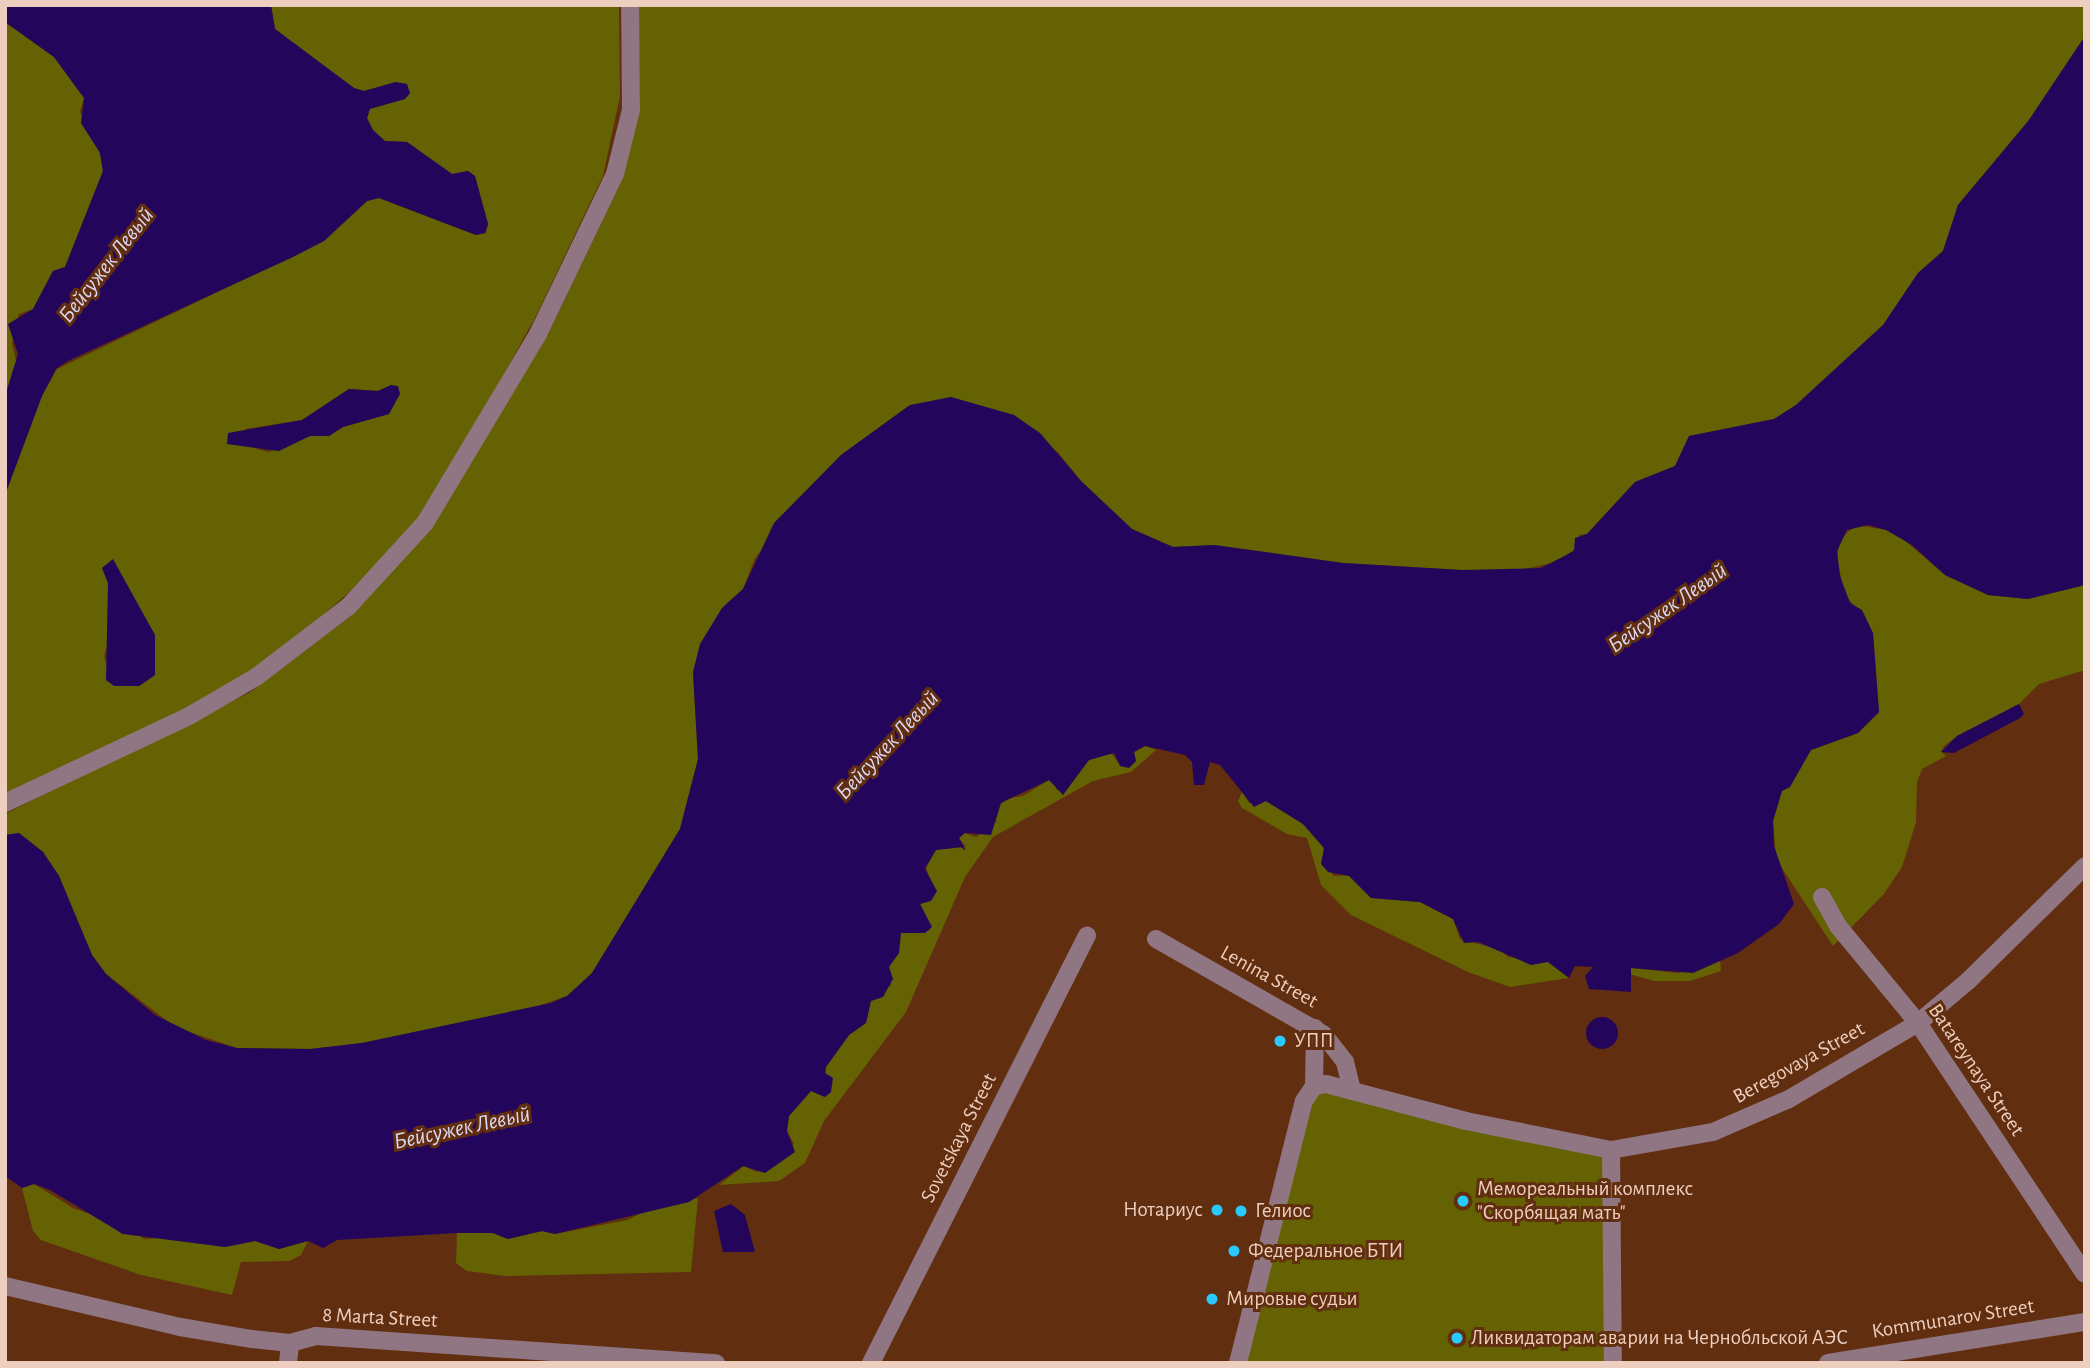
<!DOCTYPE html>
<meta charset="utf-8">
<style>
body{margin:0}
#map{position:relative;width:2090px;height:1368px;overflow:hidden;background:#612e10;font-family:"Alegreya Sans",sans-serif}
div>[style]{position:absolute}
.green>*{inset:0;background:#646203}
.water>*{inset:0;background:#24055c}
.round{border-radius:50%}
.minor>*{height:18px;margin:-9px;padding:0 9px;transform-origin:9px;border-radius:9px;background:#907582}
.dots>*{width:19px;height:19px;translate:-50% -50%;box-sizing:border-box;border:4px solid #612e10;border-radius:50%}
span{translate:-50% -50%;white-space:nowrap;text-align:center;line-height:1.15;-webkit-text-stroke:6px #612e10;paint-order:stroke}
.street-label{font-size:21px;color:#eecebe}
.poi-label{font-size:21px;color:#eecebe}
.left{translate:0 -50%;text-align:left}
.right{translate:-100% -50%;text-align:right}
.water-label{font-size:23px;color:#dad8f6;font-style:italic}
.frame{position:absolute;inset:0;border:7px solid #eecebe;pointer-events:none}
</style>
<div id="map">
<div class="green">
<div style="clip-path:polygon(evenodd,271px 5px,619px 5px,620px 96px,603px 176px,536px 316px,446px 478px,412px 528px,378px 567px,278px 654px,201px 703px,5px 797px,5px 495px,42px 396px,57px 369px,324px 241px,367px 201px,379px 198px,476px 235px,486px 233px,488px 224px,475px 176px,468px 171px,452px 174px,407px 142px,385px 141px,373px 131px,367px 118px,370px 108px,405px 99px,396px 82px,364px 91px,354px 88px,275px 29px,271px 5px,391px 385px,389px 414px,343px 427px,329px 436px,310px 436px,269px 452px,257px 449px,245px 429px,302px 420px,349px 389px,378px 391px,391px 385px,271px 5px,102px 568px,155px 634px,155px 675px,139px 686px,114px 686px,104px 656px,109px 640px,108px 583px,102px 568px)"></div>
<div style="clip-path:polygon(638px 5px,2085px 5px,2085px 36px,2029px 120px,1958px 205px,1943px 251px,1918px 273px,1883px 325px,1796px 405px,1774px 419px,1689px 436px,1675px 466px,1635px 482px,1587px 534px,1579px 535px,1578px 546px,1560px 561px,1517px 571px,1462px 570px,1343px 563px,1214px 545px,1173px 547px,1132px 529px,1081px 481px,1057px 451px,910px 405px,841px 455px,755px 558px,743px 589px,722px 608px,693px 672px,698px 759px,680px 829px,592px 973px,579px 986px,567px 996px,532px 1008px,362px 1043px,310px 1049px,237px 1048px,175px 1027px,106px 974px,92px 955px,59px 876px,43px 852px,19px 833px,5px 835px,5px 814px,249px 693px,351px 616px,434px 525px,551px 328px,623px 178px,640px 104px)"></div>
<div style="clip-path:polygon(5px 22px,54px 57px,84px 98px,80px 112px,100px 153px,103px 171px,65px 267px,53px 271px,33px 309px,19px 314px,12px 343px,17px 365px,5px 396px)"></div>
<div style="clip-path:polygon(1856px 525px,1886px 530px,1903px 539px,1945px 575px,1988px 595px,2028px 599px,2085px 585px,2085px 670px,2039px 684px,2019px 704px,1957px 736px,1944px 746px,1941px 752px,1946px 756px,1922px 769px,1917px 782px,1916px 822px,1902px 867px,1884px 894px,1833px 946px,1776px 859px,1773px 821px,1782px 790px,1811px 750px,1858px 733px,1879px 712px,1873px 633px,1844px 592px,1837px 558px,1840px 539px)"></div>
<div style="clip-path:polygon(1145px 746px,1156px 750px,1131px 772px,1093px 781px,993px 837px,965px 877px,906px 1012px,824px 1121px,805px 1163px,779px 1181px,719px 1185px,744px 1166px,757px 1172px,794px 1144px,787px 1131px,789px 1116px,811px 1091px,825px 1097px,826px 1067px,849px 1035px,866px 1023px,871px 1000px,891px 985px,889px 967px,901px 933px,930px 930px,920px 903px,932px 885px,925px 864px,936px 850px,966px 847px,959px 838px,965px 833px,976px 837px,996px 822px,996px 807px,1009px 798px,1023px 796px,1049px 780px,1054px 781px,1057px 791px,1089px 760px,1111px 753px,1118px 762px,1136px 761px,1134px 752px)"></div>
<div style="clip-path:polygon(1242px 792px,1249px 803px,1266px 801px,1303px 824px,1324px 848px,1333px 876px,1349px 875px,1371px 898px,1420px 902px,1453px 919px,1460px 939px,1501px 950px,1508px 957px,1548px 962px,1569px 978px,1510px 987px,1468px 972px,1351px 915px,1321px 885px,1307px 838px,1287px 834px,1242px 808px,1238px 801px)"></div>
<div style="clip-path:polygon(1720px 960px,1721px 971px,1690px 981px,1654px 981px,1629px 974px,1631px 968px,1678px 973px)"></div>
<div style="clip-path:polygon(1325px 1089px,1606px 1156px,1607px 1363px,1244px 1363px,1312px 1097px)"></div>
<div style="clip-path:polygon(34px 1184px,73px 1208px,104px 1219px,122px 1234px,134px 1232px,144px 1239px,173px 1237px,225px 1247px,255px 1241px,279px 1249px,308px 1241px,301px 1255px,289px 1261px,241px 1262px,232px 1295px,141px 1275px,41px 1240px,33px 1231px,22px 1188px)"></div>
<div style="clip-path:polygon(698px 1198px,691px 1272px,505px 1276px,467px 1271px,456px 1263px,457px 1233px,493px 1233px,508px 1239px,542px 1231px,555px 1234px,627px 1220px,652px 1208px)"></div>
</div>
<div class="water">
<div style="clip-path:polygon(5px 5px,271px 5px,275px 29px,354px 88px,364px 91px,396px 82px,407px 84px,410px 93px,405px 99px,370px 109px,367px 118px,373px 130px,385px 141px,407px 142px,452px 174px,468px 171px,475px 176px,488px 224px,485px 233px,476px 235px,379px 198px,367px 201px,324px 241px,293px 257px,68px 361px,56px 369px,42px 396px,5px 495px,5px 396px,18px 354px,8px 324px,33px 309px,53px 271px,65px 267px,103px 171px,100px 153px,81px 123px,84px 98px,54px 57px,5px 22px)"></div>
<div style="clip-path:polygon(2085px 36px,2085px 585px,2028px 599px,1988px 595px,1945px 575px,1912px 545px,1886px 530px,1868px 525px,1847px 530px,1837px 551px,1840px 576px,1850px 603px,1862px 610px,1873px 633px,1879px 712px,1858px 733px,1811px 750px,1790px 787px,1782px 791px,1773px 821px,1774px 846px,1794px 904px,1779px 924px,1738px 953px,1693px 973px,1631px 968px,1631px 992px,1589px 989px,1585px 976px,1593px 967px,1575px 966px,1569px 978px,1548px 962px,1531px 965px,1478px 942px,1464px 943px,1453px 919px,1420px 902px,1371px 898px,1349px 876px,1328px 872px,1321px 864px,1324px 848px,1303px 824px,1266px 801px,1254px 807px,1220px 765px,1210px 762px,1204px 785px,1194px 785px,1192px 762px,1185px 755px,1145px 746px,1134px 752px,1136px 761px,1129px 768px,1120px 766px,1114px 753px,1089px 760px,1063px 795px,1049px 780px,1001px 803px,991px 835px,965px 833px,959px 838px,966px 851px,961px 847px,936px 850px,925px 869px,937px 891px,931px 901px,920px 904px,932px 927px,925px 933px,901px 933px,899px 953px,889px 967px,893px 979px,883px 997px,871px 1001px,866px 1023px,849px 1035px,826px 1067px,825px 1073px,833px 1078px,831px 1092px,825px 1097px,811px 1091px,789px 1116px,787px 1131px,795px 1152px,765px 1173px,743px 1166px,689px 1202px,555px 1234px,542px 1231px,508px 1239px,493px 1233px,457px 1233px,337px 1240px,323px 1248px,308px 1241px,279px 1249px,255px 1241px,225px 1247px,123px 1234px,50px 1190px,34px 1184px,22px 1188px,5px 1176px,5px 835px,19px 833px,43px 852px,59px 876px,92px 955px,106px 974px,155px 1015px,206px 1040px,237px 1048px,310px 1049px,362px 1043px,551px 1003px,567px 996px,592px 973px,680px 829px,698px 759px,693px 672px,700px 644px,722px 608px,743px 589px,774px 523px,841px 455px,910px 405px,951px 397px,1014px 415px,1040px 433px,1081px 481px,1132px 529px,1173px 547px,1214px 545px,1343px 563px,1462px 570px,1541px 568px,1574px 551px,1575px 538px,1587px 534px,1635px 482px,1675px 466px,1689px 436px,1774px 419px,1796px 405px,1883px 325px,1918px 273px,1943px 251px,1958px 205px,2029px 120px)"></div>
<div style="clip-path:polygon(391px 385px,398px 386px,400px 394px,389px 414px,343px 427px,329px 436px,310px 436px,279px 451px,227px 444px,228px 433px,302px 420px,349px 389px,378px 391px)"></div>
<div style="clip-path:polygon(113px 559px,155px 635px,155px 675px,139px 686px,114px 686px,106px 680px,108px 583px,102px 568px)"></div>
<div style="clip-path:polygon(2019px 704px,2024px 714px,2020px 718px,1954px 753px,1941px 752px,1957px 736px)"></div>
<div class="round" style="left:1586px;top:1017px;width:32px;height:32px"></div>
<div style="clip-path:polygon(731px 1204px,745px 1215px,755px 1252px,723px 1252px,714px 1211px)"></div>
</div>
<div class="minor">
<div style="left:5px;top:803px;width:204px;rotate:-25.3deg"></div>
<div style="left:189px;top:716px;width:78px;rotate:-30.2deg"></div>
<div style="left:256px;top:677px;width:116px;rotate:-37.3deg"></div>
<div style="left:348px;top:607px;width:114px;rotate:-47.5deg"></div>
<div style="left:425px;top:523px;width:220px;rotate:-59.1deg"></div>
<div style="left:538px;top:334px;width:178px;rotate:-64.3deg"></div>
<div style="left:615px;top:174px;width:66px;rotate:-76deg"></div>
<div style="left:631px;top:110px;width:105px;rotate:-90.5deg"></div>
<div style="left:1822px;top:897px;width:33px;rotate:61deg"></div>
<div style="left:1838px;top:926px;width:126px;rotate:50.5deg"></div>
<div style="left:1918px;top:1023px;width:301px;rotate:56.4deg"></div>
<div style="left:1156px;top:939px;width:193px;rotate:29.7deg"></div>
<div style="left:1324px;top:1035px;width:34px;rotate:52deg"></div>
<div style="left:1345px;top:1062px;width:30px;rotate:76deg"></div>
<div style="left:1314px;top:1086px;width:12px;rotate:-9deg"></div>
<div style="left:1326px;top:1084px;width:145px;rotate:14.8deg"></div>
<div style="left:1466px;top:1121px;width:148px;rotate:11.3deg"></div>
<div style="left:1611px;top:1150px;width:104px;rotate:-10deg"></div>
<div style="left:1713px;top:1132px;width:83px;rotate:-23.5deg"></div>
<div style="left:1789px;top:1099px;width:150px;rotate:-30.5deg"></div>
<div style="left:1918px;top:1023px;width:65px;rotate:-40deg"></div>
<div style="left:1968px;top:981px;width:164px;rotate:-44.5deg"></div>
<div style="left:1611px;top:1150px;width:213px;rotate:89.5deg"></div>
<div style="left:5px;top:1286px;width:180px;rotate:13.2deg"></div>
<div style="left:180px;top:1327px;width:73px;rotate:9.5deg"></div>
<div style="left:252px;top:1339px;width:38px;rotate:6deg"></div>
<div style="left:290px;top:1343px;width:27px;rotate:-15deg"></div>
<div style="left:316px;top:1336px;width:401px;rotate:3.9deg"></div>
<div style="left:288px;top:1363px;width:20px;rotate:-84deg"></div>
<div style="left:871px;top:1363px;width:479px;rotate:-63.2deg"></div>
<div style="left:1238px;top:1363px;width:270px;rotate:-75.9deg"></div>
<div style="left:1304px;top:1101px;width:18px;rotate:-56deg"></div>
<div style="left:1314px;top:1086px;width:58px;rotate:-89deg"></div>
<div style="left:1828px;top:1363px;width:260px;rotate:-9.1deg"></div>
</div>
<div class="dots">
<div style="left:1280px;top:1041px;background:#29c8ff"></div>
<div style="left:1463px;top:1201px;background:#29c8ff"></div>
<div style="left:1217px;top:1210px;background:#29c8ff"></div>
<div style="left:1241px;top:1211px;background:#29c8ff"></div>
<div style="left:1234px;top:1251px;background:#29c8ff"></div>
<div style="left:1212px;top:1299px;background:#29c8ff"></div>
<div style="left:1457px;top:1338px;background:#29c8ff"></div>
</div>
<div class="street-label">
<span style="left:1269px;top:977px;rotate:29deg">Lenina Street</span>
<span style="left:1799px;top:1063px;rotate:-29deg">Beregovaya Street</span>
<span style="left:1976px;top:1070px;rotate:56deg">Batareynaya Street</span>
<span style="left:959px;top:1138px;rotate:-63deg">Sovetskaya Street</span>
<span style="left:380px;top:1318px;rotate:3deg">8 Marta Street</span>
<span style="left:1953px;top:1319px;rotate:-9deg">Kommunarov Street</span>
</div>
<div class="poi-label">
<span class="left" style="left:1294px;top:1041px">УПП</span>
<span class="left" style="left:1477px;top:1201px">Мемореальный комплекс<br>"Cкорбящая мать"</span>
<span class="right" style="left:1203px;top:1210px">Нотариус</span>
<span class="left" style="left:1255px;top:1211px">Гелиос</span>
<span class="left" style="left:1248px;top:1251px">Федеральное БТИ</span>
<span class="left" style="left:1226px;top:1299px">Мировые судьи</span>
<span class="left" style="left:1471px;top:1338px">Ликвидаторам аварии на Чернобльской АЭС</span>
</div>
<div class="water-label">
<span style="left:107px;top:266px;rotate:-52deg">Бейсужек Левый</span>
<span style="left:1668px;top:609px;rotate:-35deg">Бейсужек Левый</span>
<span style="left:888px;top:746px;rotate:-47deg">Бейсужек Левый</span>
<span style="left:462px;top:1129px;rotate:-12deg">Бейсужек Левый</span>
</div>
<div class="frame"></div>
</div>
